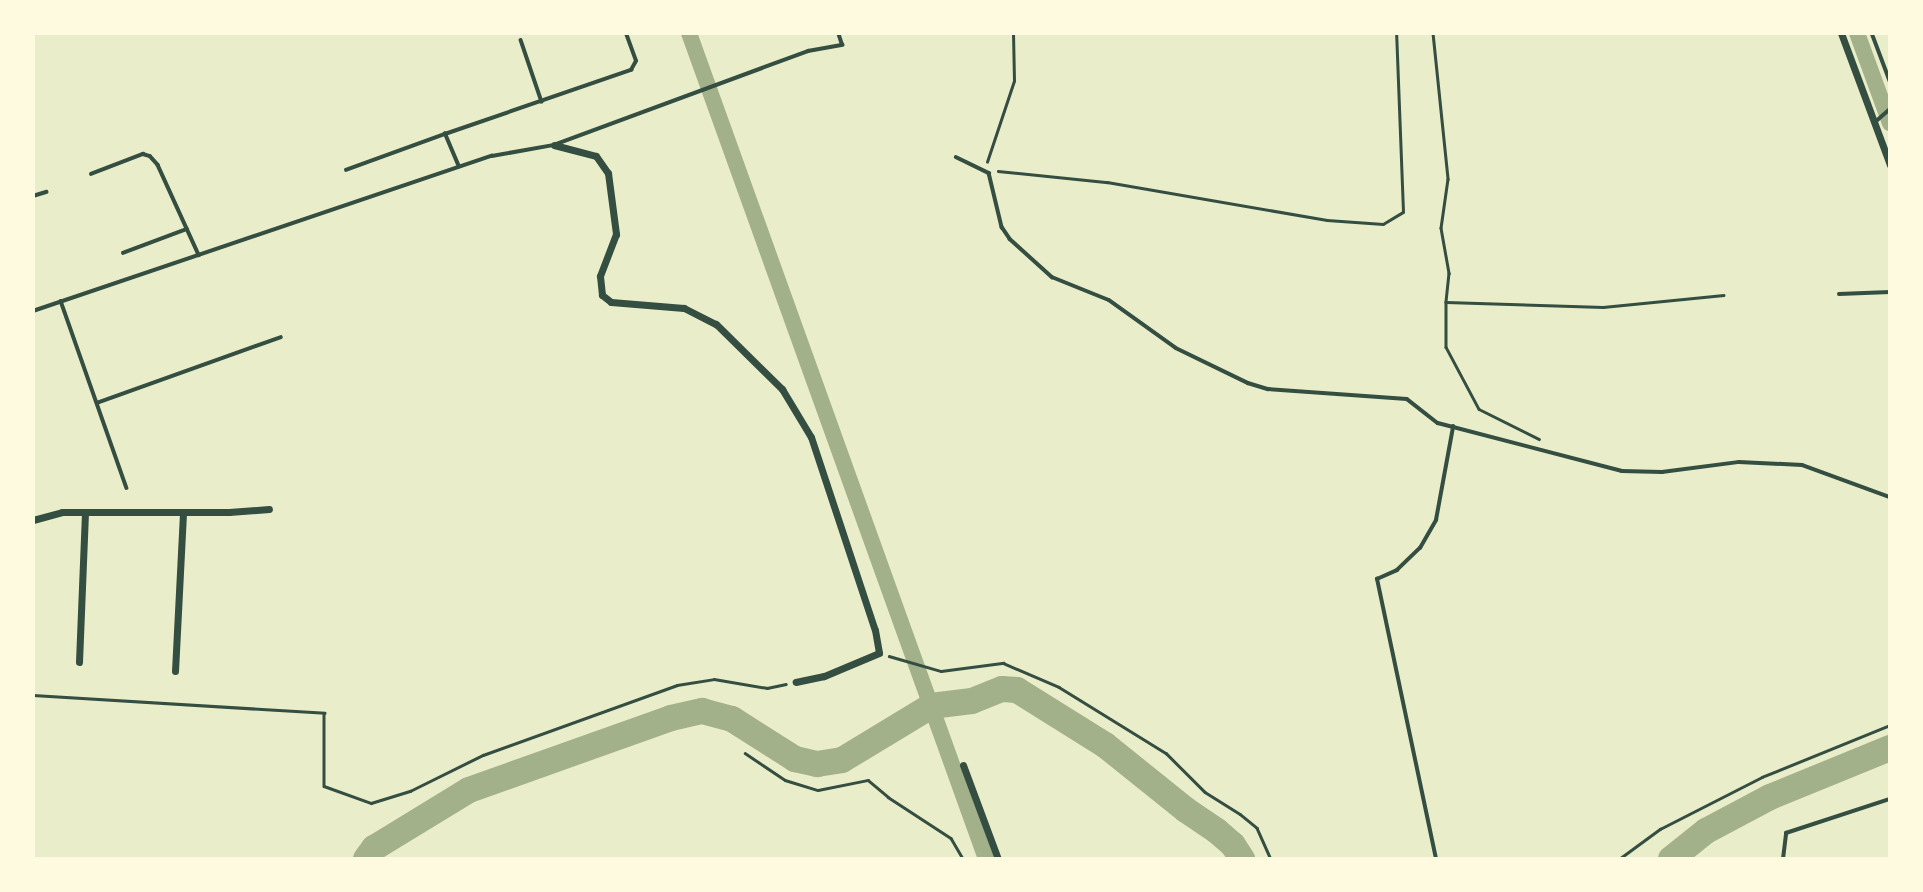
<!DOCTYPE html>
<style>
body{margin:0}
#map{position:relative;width:1923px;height:892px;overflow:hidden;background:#e9edc9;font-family:"Noto Sans",sans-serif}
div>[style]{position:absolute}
.canal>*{height:16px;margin:-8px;padding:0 8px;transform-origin:8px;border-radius:8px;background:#a3b18a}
.river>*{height:26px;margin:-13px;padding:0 13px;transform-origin:13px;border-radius:13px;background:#a3b18a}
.path>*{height:2.5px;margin:-1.25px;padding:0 1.25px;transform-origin:1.25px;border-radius:1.25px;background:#344e41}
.service>*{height:3.5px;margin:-1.75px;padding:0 1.75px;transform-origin:1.75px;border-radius:1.75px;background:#344e41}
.minor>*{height:7px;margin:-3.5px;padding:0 3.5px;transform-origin:3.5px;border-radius:3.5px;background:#344e41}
span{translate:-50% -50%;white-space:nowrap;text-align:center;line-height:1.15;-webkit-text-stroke:7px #fefae0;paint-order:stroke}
.frame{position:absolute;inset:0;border:35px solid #fefae0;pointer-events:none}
</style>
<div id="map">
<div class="canal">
<div style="left:689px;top:33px;width:878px;rotate:70.22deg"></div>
<div style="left:1857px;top:33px;width:96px;rotate:69.9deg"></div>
</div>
<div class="river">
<div style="left:366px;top:859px;width:14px;rotate:-54deg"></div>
<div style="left:374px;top:848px;width:111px;rotate:-31.4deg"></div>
<div style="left:469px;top:790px;width:214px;rotate:-19.6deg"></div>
<div style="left:671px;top:718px;width:32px;rotate:-13deg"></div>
<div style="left:702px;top:711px;width:31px;rotate:15deg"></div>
<div style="left:732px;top:719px;width:75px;rotate:32.4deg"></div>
<div style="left:795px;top:759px;width:23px;rotate:13deg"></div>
<div style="left:817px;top:764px;width:25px;rotate:-9deg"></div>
<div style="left:842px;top:760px;width:104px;rotate:-31.2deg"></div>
<div style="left:931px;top:706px;width:41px;rotate:-7deg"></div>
<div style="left:972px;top:701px;width:32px;rotate:-22deg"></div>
<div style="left:1002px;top:689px;width:15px;rotate:4deg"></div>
<div style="left:1017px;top:690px;width:104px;rotate:32deg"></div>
<div style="left:1105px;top:745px;width:104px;rotate:38.7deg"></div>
<div style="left:1186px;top:810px;width:37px;rotate:34deg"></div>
<div style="left:1217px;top:831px;width:21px;rotate:41deg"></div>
<div style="left:1233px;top:845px;width:17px;rotate:57deg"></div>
<div style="left:1671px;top:859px;width:45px;rotate:-38.7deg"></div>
<div style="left:1706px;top:831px;width:72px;rotate:-28deg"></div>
<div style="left:1770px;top:797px;width:130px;rotate:-22.2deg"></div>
</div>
<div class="path">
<div style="left:33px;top:33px;width:7px"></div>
<div style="left:1433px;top:33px;width:147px;rotate:84.1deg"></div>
<div style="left:1448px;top:179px;width:49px;rotate:98.1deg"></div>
<div style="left:1441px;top:228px;width:46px;rotate:79.9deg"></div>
<div style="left:1449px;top:273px;width:29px;rotate:96deg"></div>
<div style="left:1446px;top:302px;width:157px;rotate:1.8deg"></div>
<div style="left:1603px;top:307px;width:121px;rotate:-5.7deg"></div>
<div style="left:987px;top:162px;width:85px;rotate:-71.6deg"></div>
<div style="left:1014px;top:81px;width:48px;rotate:-91.2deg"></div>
<div style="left:998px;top:171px;width:110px;rotate:5.8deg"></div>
<div style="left:1107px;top:182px;width:223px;rotate:9.8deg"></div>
<div style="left:1327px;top:220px;width:56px;rotate:4.1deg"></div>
<div style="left:1383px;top:224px;width:23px;rotate:-31deg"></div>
<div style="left:1403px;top:212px;width:179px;rotate:-92.2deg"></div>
<div style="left:1446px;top:302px;width:45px;rotate:90deg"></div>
<div style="left:1446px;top:347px;width:70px;rotate:62deg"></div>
<div style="left:1479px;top:409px;width:67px;rotate:26.6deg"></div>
<div style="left:889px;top:656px;width:54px;rotate:16.1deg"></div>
<div style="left:941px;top:671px;width:63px;rotate:-7.4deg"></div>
<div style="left:1003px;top:663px;width:61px;rotate:23.2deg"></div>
<div style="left:1059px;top:687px;width:126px;rotate:31.7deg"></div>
<div style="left:1166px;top:753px;width:55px;rotate:45deg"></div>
<div style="left:1205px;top:792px;width:41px;rotate:32.2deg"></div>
<div style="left:1240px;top:814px;width:22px;rotate:39deg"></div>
<div style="left:1257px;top:828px;width:34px;rotate:66deg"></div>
<div style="left:33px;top:695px;width:292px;rotate:3.5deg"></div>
<div style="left:324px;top:713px;width:73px;rotate:90deg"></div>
<div style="left:324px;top:786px;width:50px;rotate:19.9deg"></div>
<div style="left:371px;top:803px;width:41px;rotate:-17.1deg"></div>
<div style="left:410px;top:791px;width:81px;rotate:-26.3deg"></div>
<div style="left:483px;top:755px;width:206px;rotate:-19.8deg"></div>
<div style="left:677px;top:685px;width:37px;rotate:-9deg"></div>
<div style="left:714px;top:679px;width:54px;rotate:9.6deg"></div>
<div style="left:767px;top:688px;width:19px;rotate:-12deg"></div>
<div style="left:745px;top:753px;width:48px;rotate:34deg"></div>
<div style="left:785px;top:780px;width:34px;rotate:17deg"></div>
<div style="left:818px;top:790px;width:51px;rotate:-11.3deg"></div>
<div style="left:868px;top:780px;width:26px;rotate:40deg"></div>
<div style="left:888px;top:797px;width:75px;rotate:33.1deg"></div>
<div style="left:951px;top:838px;width:24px;rotate:60deg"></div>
<div style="left:1619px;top:859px;width:51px;rotate:-36.2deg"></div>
<div style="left:1660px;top:829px;width:114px;rotate:-27deg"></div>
<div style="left:1762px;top:777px;width:138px;rotate:-22.1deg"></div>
</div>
<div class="service">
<div style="left:1872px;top:33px;width:51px;rotate:69.4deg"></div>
<div style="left:521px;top:40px;width:65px;rotate:71.3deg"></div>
<div style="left:1874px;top:123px;width:21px;rotate:-41deg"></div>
<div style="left:956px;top:157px;width:37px;rotate:26deg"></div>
<div style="left:989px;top:173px;width:56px;rotate:76.5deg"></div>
<div style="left:1002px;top:227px;width:14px;rotate:56deg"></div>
<div style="left:1010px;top:239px;width:57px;rotate:42.1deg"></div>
<div style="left:1052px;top:277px;width:61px;rotate:22deg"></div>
<div style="left:1109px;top:300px;width:82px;rotate:35.6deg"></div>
<div style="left:1176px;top:348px;width:80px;rotate:25.9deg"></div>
<div style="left:1248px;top:383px;width:21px;rotate:17deg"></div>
<div style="left:1268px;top:389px;width:139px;rotate:4.1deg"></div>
<div style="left:1407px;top:399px;width:39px;rotate:38deg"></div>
<div style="left:1438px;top:423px;width:190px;rotate:14.6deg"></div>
<div style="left:1622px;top:471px;width:40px;rotate:1.4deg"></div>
<div style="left:1662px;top:472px;width:78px;rotate:-7.4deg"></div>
<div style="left:1739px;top:462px;width:63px;rotate:2.7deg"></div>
<div style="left:1802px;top:465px;width:94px;rotate:20deg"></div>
<div style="left:459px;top:167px;width:36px;rotate:-113deg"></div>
<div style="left:445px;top:134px;width:197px;rotate:-19deg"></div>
<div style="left:631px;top:70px;width:10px;rotate:-61deg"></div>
<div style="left:636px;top:61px;width:30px;rotate:-110deg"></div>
<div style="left:346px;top:170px;width:105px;rotate:-20deg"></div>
<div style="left:91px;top:174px;width:56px;rotate:-21deg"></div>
<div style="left:143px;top:154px;width:7px;rotate:16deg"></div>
<div style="left:150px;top:156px;width:12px;rotate:48deg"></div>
<div style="left:158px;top:165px;width:99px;rotate:65.5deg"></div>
<div style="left:33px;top:196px;width:14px;rotate:-17deg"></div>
<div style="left:123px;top:253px;width:68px;rotate:-20.6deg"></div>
<div style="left:1839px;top:294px;width:51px;rotate:-2.2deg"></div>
<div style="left:61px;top:301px;width:198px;rotate:70.6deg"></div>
<div style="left:33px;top:311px;width:484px;rotate:-18.7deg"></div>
<div style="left:492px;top:156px;width:63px;rotate:-10.1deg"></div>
<div style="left:554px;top:145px;width:271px;rotate:-20.3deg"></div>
<div style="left:808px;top:51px;width:35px;rotate:-10deg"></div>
<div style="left:842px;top:45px;width:13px;rotate:-108deg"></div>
<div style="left:97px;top:403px;width:195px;rotate:-19.7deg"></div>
<div style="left:1436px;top:859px;width:286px;rotate:-101.9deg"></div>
<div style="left:1377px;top:579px;width:22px;rotate:-24deg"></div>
<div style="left:1397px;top:570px;width:32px;rotate:-44deg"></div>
<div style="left:1420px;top:548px;width:32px;rotate:-60deg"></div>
<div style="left:1436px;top:520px;width:95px;rotate:-79.6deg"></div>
<div style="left:1783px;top:859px;width:26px;rotate:-83deg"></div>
<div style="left:1786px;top:833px;width:109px;rotate:-18.1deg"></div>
</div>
<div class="minor">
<div style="left:1841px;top:33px;width:141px;rotate:69.6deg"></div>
<div style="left:554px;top:145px;width:43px;rotate:14.7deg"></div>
<div style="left:596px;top:156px;width:21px;rotate:55deg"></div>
<div style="left:608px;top:173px;width:62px;rotate:82.5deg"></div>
<div style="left:616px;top:234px;width:45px;rotate:110.9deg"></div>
<div style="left:600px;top:276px;width:19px;rotate:84deg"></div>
<div style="left:602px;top:295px;width:11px;rotate:38deg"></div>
<div style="left:611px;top:302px;width:73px;rotate:4.7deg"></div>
<div style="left:684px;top:308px;width:36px;rotate:27deg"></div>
<div style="left:716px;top:324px;width:93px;rotate:44.6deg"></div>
<div style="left:782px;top:389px;width:56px;rotate:58.9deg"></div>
<div style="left:811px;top:437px;width:203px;rotate:71.7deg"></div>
<div style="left:875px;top:630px;width:23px;rotate:80deg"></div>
<div style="left:879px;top:653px;width:60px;rotate:157.3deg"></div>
<div style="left:824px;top:676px;width:29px;rotate:168deg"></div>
<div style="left:33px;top:520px;width:30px;rotate:-15deg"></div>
<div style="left:62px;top:512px;width:167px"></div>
<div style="left:229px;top:512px;width:40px;rotate:-4.3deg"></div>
<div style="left:79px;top:662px;width:150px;rotate:-87.7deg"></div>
<div style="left:175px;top:671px;width:159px;rotate:-87.1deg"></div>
<div style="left:963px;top:765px;width:100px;rotate:69.6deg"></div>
</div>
<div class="frame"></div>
</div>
